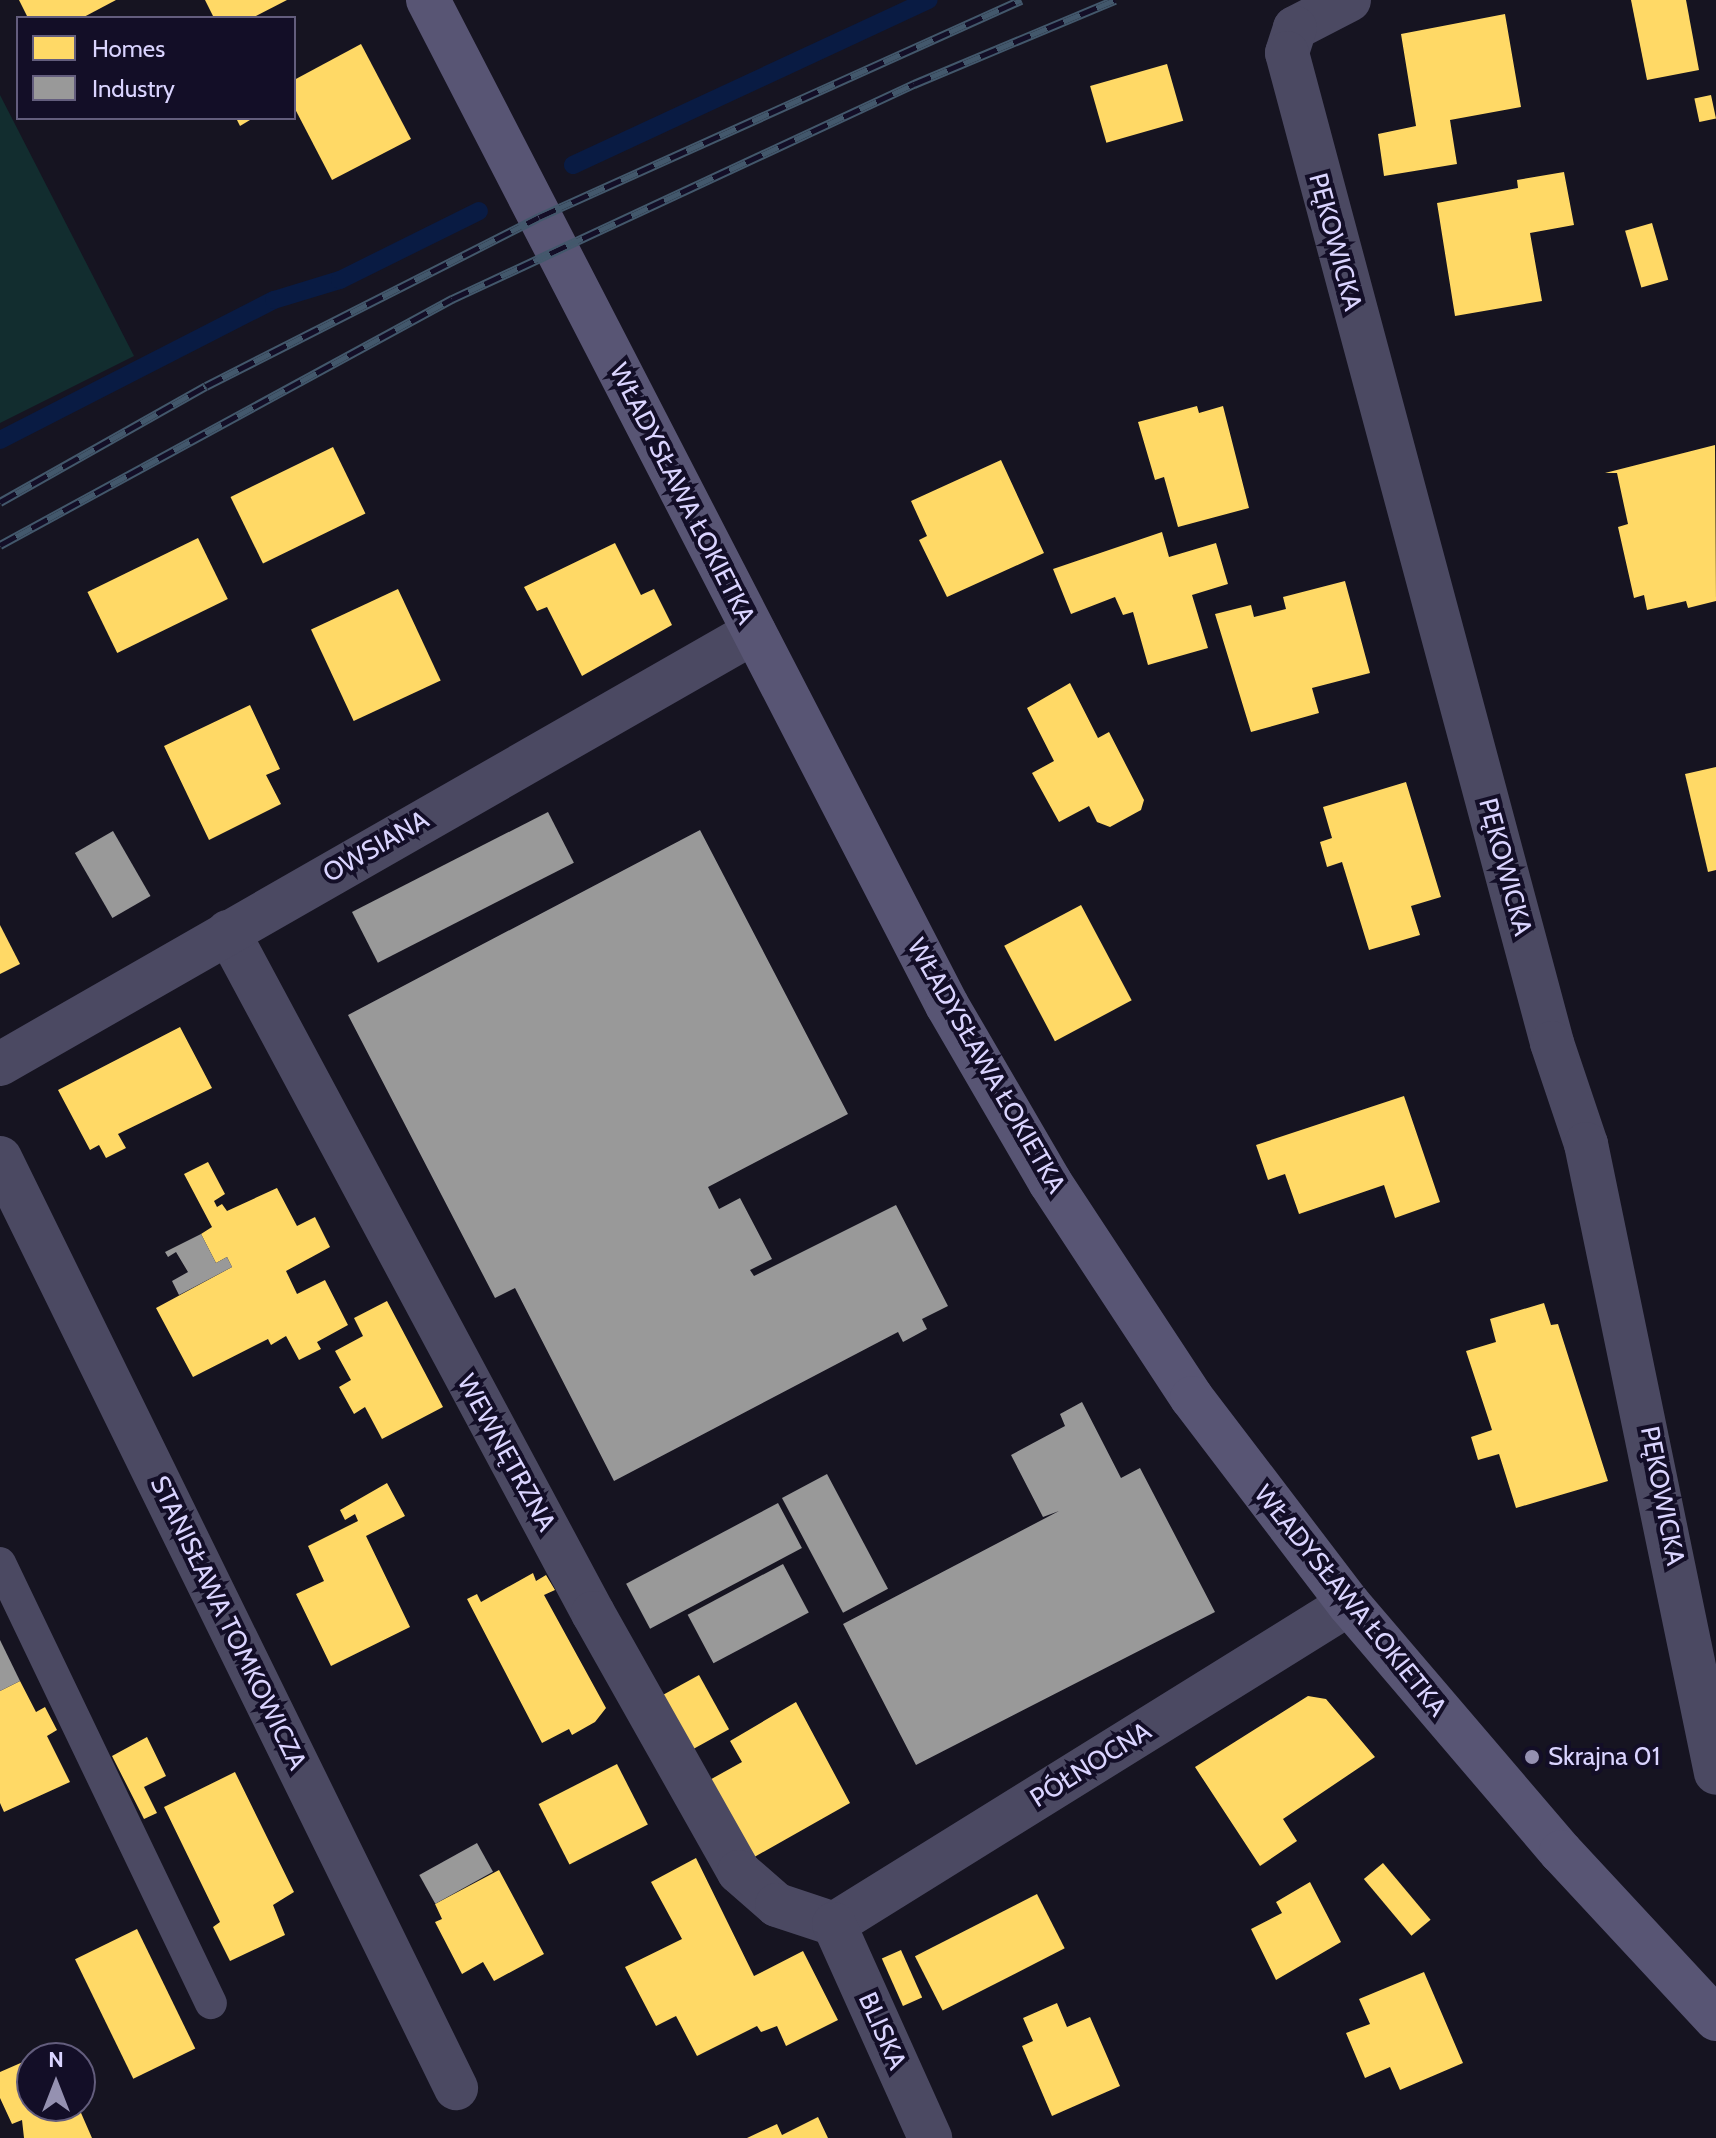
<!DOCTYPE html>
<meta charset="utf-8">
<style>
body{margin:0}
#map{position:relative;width:1716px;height:2138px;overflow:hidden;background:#161421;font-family:Cabin,sans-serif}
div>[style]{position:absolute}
.green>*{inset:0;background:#122d2f}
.homes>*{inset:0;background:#ffd966;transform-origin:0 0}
.industry>*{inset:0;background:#999;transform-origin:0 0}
.stream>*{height:18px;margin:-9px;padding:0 9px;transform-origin:9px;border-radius:9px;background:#091b43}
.lane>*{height:32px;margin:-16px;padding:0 16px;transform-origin:16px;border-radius:16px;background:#4b4962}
.street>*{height:44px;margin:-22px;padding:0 22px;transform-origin:22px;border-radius:22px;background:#4b4962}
.secondary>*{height:44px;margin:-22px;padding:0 22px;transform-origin:22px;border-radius:22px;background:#585574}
.rail>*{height:9px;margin-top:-4.5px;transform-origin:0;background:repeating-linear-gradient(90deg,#130e27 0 18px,#43586c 0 36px);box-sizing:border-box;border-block:2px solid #43586c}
.dots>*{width:22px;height:22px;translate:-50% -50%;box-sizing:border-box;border:4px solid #130e27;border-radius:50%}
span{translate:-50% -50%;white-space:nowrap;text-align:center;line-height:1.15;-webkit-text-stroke:8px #130e27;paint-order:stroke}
.street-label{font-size:26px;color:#dad4ff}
.poi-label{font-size:26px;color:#dad4ff}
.left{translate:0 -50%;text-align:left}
.legend{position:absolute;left:16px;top:16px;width:280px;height:104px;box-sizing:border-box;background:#130e27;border:2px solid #635d7d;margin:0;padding:10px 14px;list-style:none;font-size:24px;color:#dad4ff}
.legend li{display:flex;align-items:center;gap:16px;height:40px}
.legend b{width:40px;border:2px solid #635d7d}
.north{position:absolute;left:16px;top:2042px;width:80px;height:80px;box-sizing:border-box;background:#130e27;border:2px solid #635d7d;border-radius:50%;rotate:0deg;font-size:22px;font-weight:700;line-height:32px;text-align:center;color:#dad4ff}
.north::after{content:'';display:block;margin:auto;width:28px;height:36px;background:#9591b1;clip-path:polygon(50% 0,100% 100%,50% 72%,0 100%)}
</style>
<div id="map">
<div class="green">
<div style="clip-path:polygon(0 95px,134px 356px,0 423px)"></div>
</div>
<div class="homes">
<div style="clip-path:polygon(19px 0,116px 0,82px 18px,28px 18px)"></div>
<div style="clip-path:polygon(205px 0,287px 0,252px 18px,214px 18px)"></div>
<div style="clip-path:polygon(1631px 0,1686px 0,1699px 70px,1647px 80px)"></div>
<div style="clip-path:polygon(1505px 14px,1521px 107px,1450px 120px,1457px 164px,1384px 176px,1378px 134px,1416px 126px,1401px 34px)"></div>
<div style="clip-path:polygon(361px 44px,411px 139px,332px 180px,294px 107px,294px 80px)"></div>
<div style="left:1167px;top:64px;width:59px;height:80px;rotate:74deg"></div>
<div style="left:1711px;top:95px;width:24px;height:17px;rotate:78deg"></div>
<div style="clip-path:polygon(236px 118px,248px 118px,250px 120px,240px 126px)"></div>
<div style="clip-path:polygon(1564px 172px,1574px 225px,1530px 233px,1542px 301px,1455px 316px,1437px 203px,1518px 188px,1517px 180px)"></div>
<div style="left:1652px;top:223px;width:59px;height:28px;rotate:74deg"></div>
<div style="clip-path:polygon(1197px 406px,1199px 413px,1223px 406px,1249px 508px,1178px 527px,1164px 477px,1155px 480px,1138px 422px)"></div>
<div style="clip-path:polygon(1715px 445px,1716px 601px,1688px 608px,1686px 601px,1647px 610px,1644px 595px,1634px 598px,1618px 527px,1628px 524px,1617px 473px,1605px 473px)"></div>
<div style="left:333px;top:447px;width:74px;height:114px;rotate:64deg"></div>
<div style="clip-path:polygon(1001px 460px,1044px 553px,947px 597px,919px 540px,927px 536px,911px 501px)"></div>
<div style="clip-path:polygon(1162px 532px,1169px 557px,1216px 543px,1228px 584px,1192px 595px,1208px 648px,1148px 665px,1133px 612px,1123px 615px,1115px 597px,1071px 614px,1053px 569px)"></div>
<div style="left:198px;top:538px;width:68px;height:123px;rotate:64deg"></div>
<div style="clip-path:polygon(615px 543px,641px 595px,654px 589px,672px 625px,582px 676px,547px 607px,537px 611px,524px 587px)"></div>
<div style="clip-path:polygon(1345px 581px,1370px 673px,1312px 688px,1319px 713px,1251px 732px,1215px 614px,1251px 605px,1254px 617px,1286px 609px,1283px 597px)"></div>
<div style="left:398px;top:589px;width:101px;height:96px;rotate:65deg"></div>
<div style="clip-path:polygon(1070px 683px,1098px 738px,1109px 732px,1144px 800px,1141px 810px,1110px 827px,1097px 822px,1089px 806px,1059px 822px,1032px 773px,1054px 761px,1027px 708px)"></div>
<div style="clip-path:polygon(250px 705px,280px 769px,266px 775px,281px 804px,209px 840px,164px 746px)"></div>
<div style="clip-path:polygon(1716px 767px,1716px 870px,1708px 872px,1685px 774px)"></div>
<div style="clip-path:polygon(1406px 782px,1441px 897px,1411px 906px,1420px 935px,1369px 950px,1342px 862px,1327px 867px,1320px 842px,1332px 838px,1323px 807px)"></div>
<div style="left:1081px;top:905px;width:108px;height:87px;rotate:62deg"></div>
<div style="clip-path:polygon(0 925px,20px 964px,0 974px)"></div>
<div style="clip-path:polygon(180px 1027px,212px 1088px,118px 1134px,126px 1148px,106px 1158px,99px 1145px,90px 1150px,58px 1090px)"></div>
<div style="clip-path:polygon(1404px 1096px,1440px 1202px,1395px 1218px,1384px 1185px,1299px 1214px,1285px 1174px,1268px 1180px,1256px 1145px)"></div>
<div style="clip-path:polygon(208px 1162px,225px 1194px,214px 1201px,217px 1207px,222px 1204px,227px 1211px,277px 1188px,297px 1226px,315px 1217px,330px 1247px,286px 1271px,297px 1294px,325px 1280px,348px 1325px,317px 1342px,321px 1349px,299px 1360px,286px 1336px,271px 1345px,268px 1339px,193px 1377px,156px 1308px,232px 1267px,227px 1257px,216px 1263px,201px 1234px,212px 1227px,184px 1174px)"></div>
<div style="clip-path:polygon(387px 1301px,443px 1407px,382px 1439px,365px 1407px,354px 1414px,339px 1387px,351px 1380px,335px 1351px,363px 1336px,354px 1318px)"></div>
<div style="clip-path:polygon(1544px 1303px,1551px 1325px,1558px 1324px,1608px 1481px,1516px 1508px,1499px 1454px,1478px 1460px,1471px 1437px,1492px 1430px,1466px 1351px,1496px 1342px,1490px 1319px)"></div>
<div style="clip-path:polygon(387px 1483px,405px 1516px,366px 1536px,410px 1627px,331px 1666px,296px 1594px,324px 1581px,308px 1546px,358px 1521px,355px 1514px,345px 1520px,340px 1510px)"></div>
<div style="clip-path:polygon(533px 1573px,536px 1581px,546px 1575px,555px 1590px,544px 1595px,606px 1708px,595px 1722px,572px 1735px,569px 1729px,542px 1743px,467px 1599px,477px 1594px,481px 1602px)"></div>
<div style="left:699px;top:1675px;width:62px;height:45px;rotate:61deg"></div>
<div style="clip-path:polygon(20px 1681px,36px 1712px,45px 1707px,57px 1730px,47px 1736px,70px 1782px,4px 1812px,0 1803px,0 1691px)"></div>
<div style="clip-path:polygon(1308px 1696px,1326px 1699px,1375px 1757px,1283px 1819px,1297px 1841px,1260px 1866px,1195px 1767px)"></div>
<div style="clip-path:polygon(796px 1702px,850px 1803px,749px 1860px,706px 1782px,742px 1762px,730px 1741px)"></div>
<div style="clip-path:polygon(147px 1737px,166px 1776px,144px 1787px,157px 1813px,144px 1819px,112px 1756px)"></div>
<div style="left:617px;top:1764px;width:68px;height:88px;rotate:63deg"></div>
<div style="clip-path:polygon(235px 1772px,294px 1892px,273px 1905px,285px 1935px,230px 1961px,213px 1927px,220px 1922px,164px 1807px)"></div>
<div style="clip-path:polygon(696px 1858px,754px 1976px,803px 1951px,838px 2020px,786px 2046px,777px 2026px,761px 2032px,757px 2026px,697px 2056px,676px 2016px,656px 2026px,625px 1967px,682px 1939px,651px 1882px)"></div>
<div style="left:1383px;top:1863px;width:74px;height:25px;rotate:50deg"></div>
<div style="clip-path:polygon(499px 1870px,544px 1954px,494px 1981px,483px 1962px,462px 1974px,435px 1922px,442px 1919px,435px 1904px)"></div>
<div style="clip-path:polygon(1310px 1882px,1341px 1942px,1276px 1980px,1251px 1929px,1282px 1913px,1276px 1902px)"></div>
<div style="left:1037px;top:1894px;width:61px;height:137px;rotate:63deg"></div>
<div style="left:137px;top:1929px;width:133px;height:69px;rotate:64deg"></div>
<div style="left:901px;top:1950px;width:52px;height:21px;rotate:66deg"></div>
<div style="clip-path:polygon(1424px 1972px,1463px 2063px,1400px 2090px,1390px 2067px,1365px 2078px,1346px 2033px,1370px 2024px,1359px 1999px)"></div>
<div style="clip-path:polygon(1057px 2003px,1067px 2027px,1090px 2017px,1120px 2086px,1052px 2116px,1022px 2046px,1033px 2041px,1023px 2018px)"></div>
<div style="clip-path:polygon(53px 2049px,57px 2058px,32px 2058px)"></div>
<div style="clip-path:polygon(32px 2058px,32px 2106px,78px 2106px,92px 2138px,24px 2138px,22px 2120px,12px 2124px,0 2098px,0 2072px)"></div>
<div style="clip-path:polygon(818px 2117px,828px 2138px,747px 2138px,777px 2124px,782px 2135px)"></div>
</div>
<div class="industry">
<div style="left:548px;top:812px;width:57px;height:220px;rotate:63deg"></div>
<div style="clip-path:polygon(700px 830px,848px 1114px,708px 1187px,719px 1209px,740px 1198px,772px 1259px,750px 1270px,754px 1276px,896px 1205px,948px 1306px,922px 1319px,927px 1329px,903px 1342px,898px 1332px,614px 1481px,515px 1288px,495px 1298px,348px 1015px)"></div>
<div style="left:113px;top:831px;width:75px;height:44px;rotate:60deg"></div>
<div style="clip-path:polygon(201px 1234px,216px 1263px,227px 1257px,232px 1267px,179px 1295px,172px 1281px,188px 1272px,176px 1252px,168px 1257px,165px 1252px)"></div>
<div style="clip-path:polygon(1082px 1402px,1121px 1478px,1140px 1468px,1215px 1612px,916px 1765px,843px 1624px,1059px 1511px,1043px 1517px,1011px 1455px,1065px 1426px,1060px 1414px)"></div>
<div style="left:827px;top:1474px;width:130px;height:51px;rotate:62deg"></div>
<div style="left:778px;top:1503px;width:51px;height:172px;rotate:62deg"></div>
<div style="left:783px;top:1564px;width:55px;height:108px;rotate:62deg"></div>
<div style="clip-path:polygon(0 1640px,20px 1681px,0 1691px)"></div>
<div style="left:477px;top:1843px;width:33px;height:66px;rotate:61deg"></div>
</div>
<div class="stream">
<div style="left:573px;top:165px;width:392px;rotate:-24.9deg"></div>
<div style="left:0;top:440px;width:308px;rotate:-27.1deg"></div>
<div style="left:274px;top:300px;width:69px;rotate:-16.9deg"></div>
<div style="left:340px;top:280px;width:155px;rotate:-26.4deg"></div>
</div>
<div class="lane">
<div style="left:0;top:1563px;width:488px;rotate:64.4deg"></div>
</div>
<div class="street">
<div style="left:1349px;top:0;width:61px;rotate:152.6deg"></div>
<div style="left:1295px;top:28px;width:26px;rotate:108deg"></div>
<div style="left:1287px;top:53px;width:1025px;rotate:75.01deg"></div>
<div style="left:1552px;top:1043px;width:107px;rotate:71.4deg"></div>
<div style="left:1586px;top:1144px;width:642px;rotate:78.32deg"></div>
<div style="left:228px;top:932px;width:773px;rotate:61.81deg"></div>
<div style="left:593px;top:1613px;width:297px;rotate:60.6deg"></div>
<div style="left:739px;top:1872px;width:50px;rotate:41deg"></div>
<div style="left:777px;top:1905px;width:60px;rotate:18.4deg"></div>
<div style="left:0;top:1064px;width:869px;rotate:-29.81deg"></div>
<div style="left:0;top:1158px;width:1036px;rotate:63.88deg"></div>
<div style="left:834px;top:1924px;width:606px;rotate:-31.86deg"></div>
<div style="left:834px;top:1924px;width:235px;rotate:65.8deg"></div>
</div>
<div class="secondary">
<div style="left:428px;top:0;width:1131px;rotate:62.69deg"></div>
<div style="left:947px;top:1005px;width:205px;rotate:59.8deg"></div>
<div style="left:1050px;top:1182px;width:258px;rotate:56.7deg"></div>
<div style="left:1192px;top:1398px;width:259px;rotate:52.7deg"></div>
<div style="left:1349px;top:1604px;width:326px;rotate:49.5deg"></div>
<div style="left:1561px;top:1852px;width:228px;rotate:47.1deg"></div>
</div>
<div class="rail">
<div style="left:0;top:502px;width:236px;rotate:-29.4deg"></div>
<div style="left:206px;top:386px;width:373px;rotate:-26.9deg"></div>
<div style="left:539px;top:217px;width:529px;rotate:-24.24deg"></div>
<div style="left:0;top:545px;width:515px;rotate:-28.56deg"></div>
<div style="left:452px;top:299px;width:510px;rotate:-24.96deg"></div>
<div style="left:914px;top:84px;width:218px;rotate:-22.7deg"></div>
</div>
<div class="dots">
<div style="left:1532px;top:1757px;background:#9591b1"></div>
</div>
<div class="street-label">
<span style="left:1335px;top:242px;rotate:75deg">PĘKOWICKA</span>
<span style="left:682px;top:494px;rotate:63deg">WŁADYSŁAWA ŁOKIETKA</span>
<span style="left:376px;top:847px;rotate:-30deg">OWSIANA</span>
<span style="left:1505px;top:867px;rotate:75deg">PĘKOWICKA</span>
<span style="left:986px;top:1066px;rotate:60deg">WŁADYSŁAWA ŁOKIETKA</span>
<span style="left:506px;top:1453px;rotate:61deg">WEWNĘTRZNA</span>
<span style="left:1662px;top:1496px;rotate:79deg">PĘKOWICKA</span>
<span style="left:1350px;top:1601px;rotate:51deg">WŁADYSŁAWA ŁOKIETKA</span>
<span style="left:228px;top:1623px;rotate:64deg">STANISŁAWA TOMKOWICZA</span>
<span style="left:1091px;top:1765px;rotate:-32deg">PÓŁNOCNA</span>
<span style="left:882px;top:2031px;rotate:66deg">BLISKA</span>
</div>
<div class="poi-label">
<span class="left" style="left:1548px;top:1757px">Skrajna 01</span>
</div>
<ul class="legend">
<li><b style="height:22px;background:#ffd966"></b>Homes</li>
<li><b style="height:22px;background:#999"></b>Industry</li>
</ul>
<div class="north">N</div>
</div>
